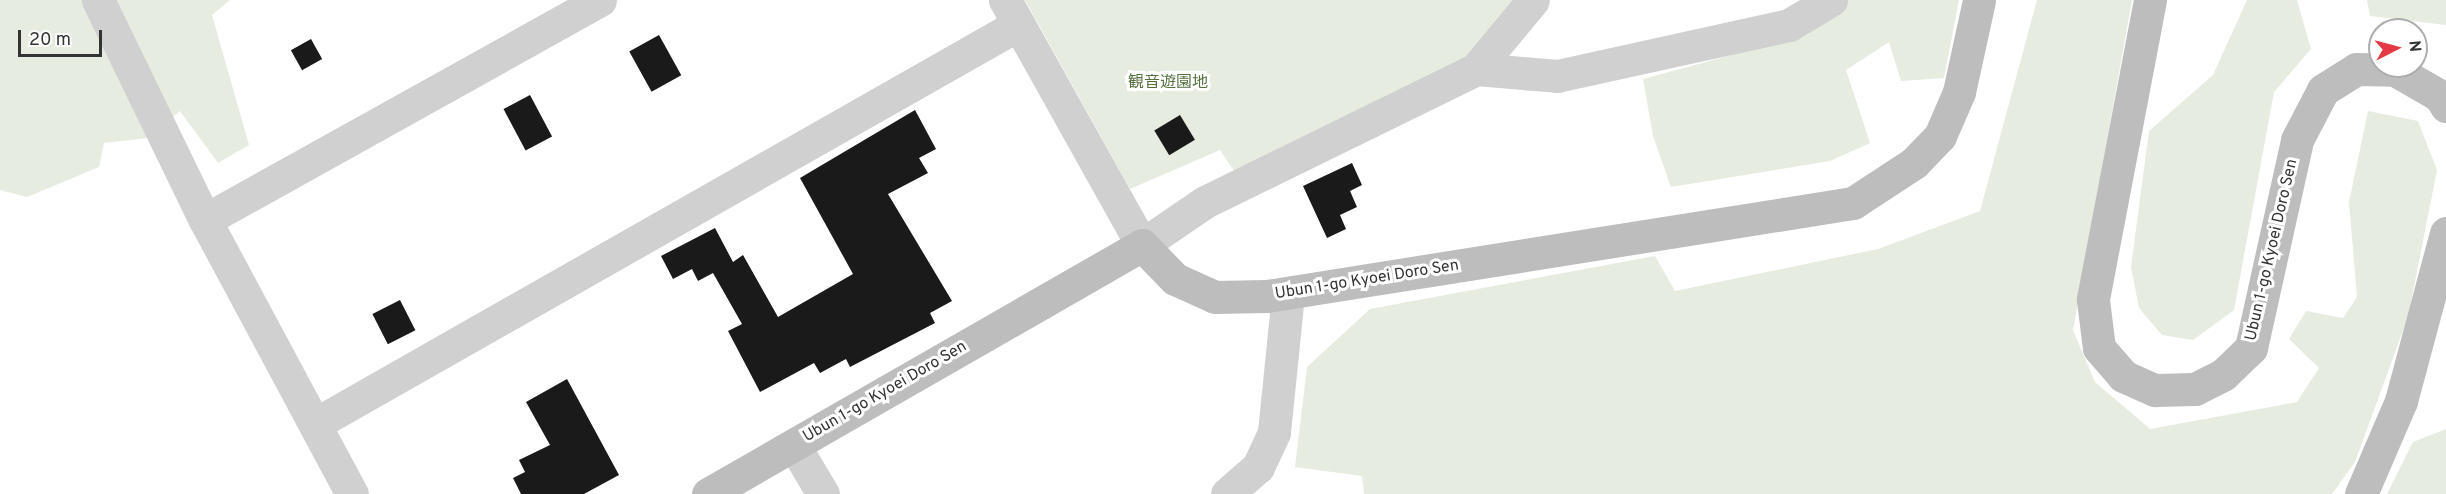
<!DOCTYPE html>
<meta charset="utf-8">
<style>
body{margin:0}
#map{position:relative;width:2446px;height:494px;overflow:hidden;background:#fff;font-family:Overpass,"Noto Sans JP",sans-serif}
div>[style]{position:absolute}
.green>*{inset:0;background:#e6ecdf}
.building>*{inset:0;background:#1a1a1a;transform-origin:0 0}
.street>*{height:33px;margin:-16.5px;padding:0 16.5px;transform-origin:16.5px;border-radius:16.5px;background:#d0d0d0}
.secondary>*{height:33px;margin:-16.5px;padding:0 16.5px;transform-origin:16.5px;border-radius:16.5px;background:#bdbdbd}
span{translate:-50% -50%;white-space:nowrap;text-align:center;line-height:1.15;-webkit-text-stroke:6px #fff;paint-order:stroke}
.park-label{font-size:16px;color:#56703f}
.street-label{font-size:16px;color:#333}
.north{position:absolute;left:2368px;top:18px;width:60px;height:60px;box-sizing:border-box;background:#fff;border:2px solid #adadad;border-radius:50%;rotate:84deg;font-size:16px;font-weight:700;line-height:24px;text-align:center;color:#333}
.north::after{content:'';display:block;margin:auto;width:21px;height:27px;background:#e63946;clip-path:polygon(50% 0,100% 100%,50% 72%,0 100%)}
.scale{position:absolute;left:18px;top:30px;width:84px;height:27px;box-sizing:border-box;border:3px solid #333;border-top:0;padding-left:8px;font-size:18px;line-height:21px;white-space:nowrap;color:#333;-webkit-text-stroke:4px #fff;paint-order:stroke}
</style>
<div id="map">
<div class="green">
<div style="clip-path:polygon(0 0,230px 0,212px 15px,249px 145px,218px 163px,180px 111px,148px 138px,104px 143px,99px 167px,27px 197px,0 190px)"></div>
<div style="clip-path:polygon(1025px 0,1519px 0,1466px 61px,1236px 174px,1220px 150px,1130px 189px)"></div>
<div style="clip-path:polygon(1847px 0,1959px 0,1944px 78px,1901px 81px,1889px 42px,1846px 70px,1870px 143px,1830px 161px,1671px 187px,1653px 136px,1643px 79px,1780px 42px)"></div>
<div style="clip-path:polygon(2037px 0,2132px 0,2073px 330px,2095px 382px,2150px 429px,2297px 402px,2319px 368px,2289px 339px,2306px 311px,2343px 318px,2357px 297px,2349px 202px,2368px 111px,2418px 121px,2437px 170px,2408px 317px,2355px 462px,2332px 494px,1364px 494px,1362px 476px,1295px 467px,1307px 367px,1370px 309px,1655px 256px,1675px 291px,1878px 249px,1980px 211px)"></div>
<div style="clip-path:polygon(2247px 0,2297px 0,2311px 49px,2274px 92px,2234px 310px,2193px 340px,2162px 335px,2139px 308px,2131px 267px,2149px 131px,2213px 75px)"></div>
<div style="clip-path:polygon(2367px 0,2446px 0,2446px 25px,2370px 16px)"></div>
<div style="clip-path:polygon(2446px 429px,2446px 494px,2387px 494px,2413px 442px)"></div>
</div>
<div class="building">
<div style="left:659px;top:35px;width:46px;height:34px;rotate:61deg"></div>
<div style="left:311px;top:39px;width:23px;height:23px;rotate:61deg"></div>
<div style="left:530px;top:95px;width:47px;height:30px;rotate:62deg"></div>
<div style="clip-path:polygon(915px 110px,936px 149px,919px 158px,928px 173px,888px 194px,952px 301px,930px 313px,935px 323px,850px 367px,846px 359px,820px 373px,814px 363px,760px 392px,728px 331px,742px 324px,713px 273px,698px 281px,692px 269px,673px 279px,661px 256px,715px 228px,733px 262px,743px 255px,778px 317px,853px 274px,800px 178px)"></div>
<div style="left:1180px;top:115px;width:29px;height:30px;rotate:59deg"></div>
<div style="clip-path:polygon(1352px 163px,1362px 185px,1350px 191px,1357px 207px,1340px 215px,1346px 229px,1327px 238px,1303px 186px)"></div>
<div style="left:400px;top:300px;width:34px;height:31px;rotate:63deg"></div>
<div style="clip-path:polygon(567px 379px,619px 475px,584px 494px,521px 494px,513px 478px,525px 472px,519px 460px,550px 445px,526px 402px)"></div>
</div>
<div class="street">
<div style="left:98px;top:0;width:245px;rotate:64.1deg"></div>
<div style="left:205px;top:220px;width:311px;rotate:61.8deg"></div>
<div style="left:1005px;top:0;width:281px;rotate:60.8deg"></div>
<div style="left:1142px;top:245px;width:76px;rotate:-34.3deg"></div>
<div style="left:1205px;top:202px;width:302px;rotate:-26.1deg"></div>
<div style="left:1476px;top:69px;width:89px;rotate:-50.4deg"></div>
<div style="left:1476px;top:69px;width:81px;rotate:4.9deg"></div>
<div style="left:1557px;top:76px;width:238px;rotate:-12.4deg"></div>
<div style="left:1789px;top:25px;width:49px;rotate:-30.8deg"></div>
<div style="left:205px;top:220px;width:452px;rotate:-29.1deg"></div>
<div style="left:317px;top:423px;width:807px;rotate:-29.61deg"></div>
<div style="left:794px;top:445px;width:57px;rotate:59.4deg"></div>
<div style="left:1227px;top:494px;width:41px;rotate:-41.1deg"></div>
<div style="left:1258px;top:467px;width:38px;rotate:-65deg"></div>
<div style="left:1274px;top:432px;width:140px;rotate:-84.2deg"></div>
</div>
<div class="secondary">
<div style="left:2150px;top:0;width:305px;rotate:100.8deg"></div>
<div style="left:2093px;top:300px;width:48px;rotate:82.9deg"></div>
<div style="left:2099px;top:348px;width:37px;rotate:49deg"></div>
<div style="left:2123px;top:376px;width:35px;rotate:24deg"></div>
<div style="left:2155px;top:390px;width:40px;rotate:-1.4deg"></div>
<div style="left:2195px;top:389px;width:31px;rotate:-27deg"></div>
<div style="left:2223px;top:375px;width:39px;rotate:-44deg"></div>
<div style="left:2251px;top:348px;width:213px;rotate:-77.5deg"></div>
<div style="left:2297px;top:140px;width:56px;rotate:-62.5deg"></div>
<div style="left:2323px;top:90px;width:39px;rotate:-32deg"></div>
<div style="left:2356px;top:69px;width:39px;rotate:1deg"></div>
<div style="left:2395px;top:70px;width:52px;rotate:30deg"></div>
<div style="left:2440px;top:96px;width:12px;rotate:59deg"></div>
<div style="left:708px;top:494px;width:500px;rotate:-29.84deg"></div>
<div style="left:1142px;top:245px;width:47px;rotate:45.9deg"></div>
<div style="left:1175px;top:279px;width:44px;rotate:24.2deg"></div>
<div style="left:1215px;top:297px;width:52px;rotate:-1.1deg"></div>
<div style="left:1267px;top:296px;width:593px;rotate:-9.02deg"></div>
<div style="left:1853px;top:203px;width:73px;rotate:-33.3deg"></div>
<div style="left:1914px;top:163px;width:37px;rotate:-46deg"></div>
<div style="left:1940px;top:136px;width:48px;rotate:-66.6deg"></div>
<div style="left:1959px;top:92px;width:94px;rotate:-77.7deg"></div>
<div style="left:2361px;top:494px;width:101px;rotate:-66.7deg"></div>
<div style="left:2401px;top:401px;width:174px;rotate:-75deg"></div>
</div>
<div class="park-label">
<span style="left:1168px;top:83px">観音遊園地</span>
</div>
<div class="street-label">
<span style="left:2272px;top:250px;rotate:-77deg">Ubun 1-go Kyoei Doro Sen</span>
<span style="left:1367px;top:280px;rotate:-9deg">Ubun 1-go Kyoei Doro Sen</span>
<span style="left:885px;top:392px;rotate:-30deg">Ubun 1-go Kyoei Doro Sen</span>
</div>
<div class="north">N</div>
<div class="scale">20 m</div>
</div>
